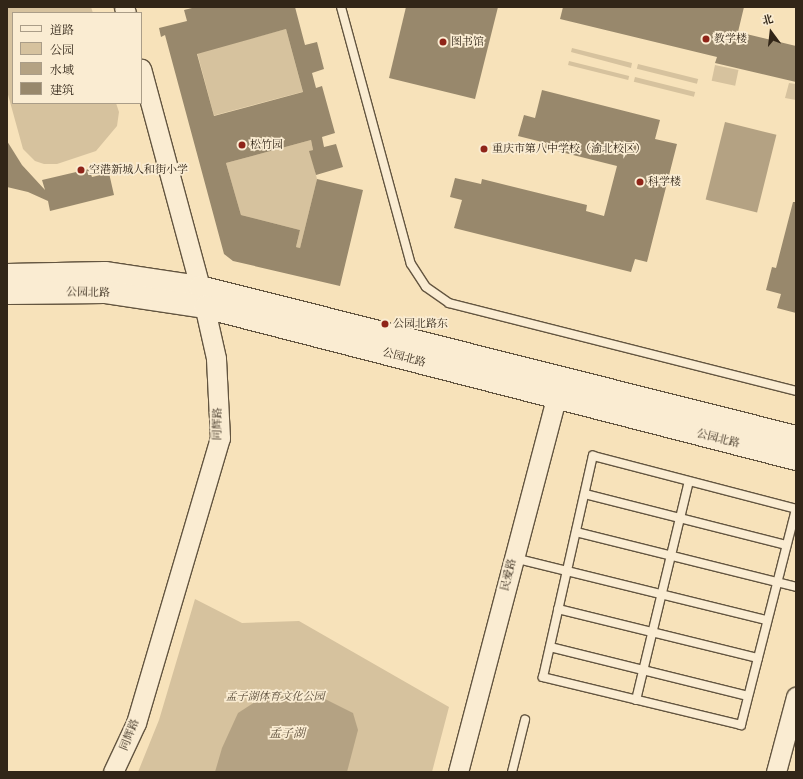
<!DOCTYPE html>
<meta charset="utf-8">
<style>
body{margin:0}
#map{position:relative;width:803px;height:779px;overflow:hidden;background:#f7e2ba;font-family:"IM FELL Great Primer","Noto Serif SC",serif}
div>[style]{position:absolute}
.green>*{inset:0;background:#d6c29e;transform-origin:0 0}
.water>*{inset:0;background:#b4a283;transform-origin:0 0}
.building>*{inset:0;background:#98886c}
.roads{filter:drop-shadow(1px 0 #635540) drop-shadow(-1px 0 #635540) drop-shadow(0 1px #635540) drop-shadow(0 -1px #635540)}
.service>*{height:8px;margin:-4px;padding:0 4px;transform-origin:4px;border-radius:4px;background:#faecd2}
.tertiary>*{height:19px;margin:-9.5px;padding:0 9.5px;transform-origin:9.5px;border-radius:9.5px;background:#faecd2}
.secondary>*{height:22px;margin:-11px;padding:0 11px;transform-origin:11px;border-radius:11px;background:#faecd2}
.dots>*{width:11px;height:11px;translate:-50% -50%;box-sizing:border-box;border:2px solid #faecd2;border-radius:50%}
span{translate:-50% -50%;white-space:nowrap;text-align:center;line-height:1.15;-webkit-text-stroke:3.5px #faecd2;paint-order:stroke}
.poi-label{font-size:11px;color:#322618}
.left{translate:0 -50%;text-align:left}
.street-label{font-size:11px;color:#322618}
.park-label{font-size:11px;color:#5b4d3a;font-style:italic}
.water-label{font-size:12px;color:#60513d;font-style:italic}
.frame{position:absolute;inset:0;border:8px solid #322618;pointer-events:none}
.legend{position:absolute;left:12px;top:12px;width:130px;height:92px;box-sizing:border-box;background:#faecd2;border:1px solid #aa9d88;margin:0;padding:5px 7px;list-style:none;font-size:12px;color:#322618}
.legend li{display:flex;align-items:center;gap:8px;height:20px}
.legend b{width:20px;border:1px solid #aa9d88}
.north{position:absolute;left:751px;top:12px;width:40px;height:40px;-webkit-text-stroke:3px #faecd2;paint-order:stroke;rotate:345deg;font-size:11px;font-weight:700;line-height:16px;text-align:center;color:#322618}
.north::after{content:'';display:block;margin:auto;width:14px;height:18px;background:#322618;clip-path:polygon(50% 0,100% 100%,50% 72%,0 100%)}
</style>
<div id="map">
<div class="green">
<div style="clip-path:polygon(7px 7px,91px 7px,93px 13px,13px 13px,13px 103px,116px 103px,119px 112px,117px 126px,96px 151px,57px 164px,44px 164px,35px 161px,23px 149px,7px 91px)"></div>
<div style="left:286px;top:29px;width:65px;height:92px;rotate:75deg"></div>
<div style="clip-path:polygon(572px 48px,632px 63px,631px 68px,571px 52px)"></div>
<div style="left:569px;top:61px;width:62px;height:4px;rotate:14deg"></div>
<div style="left:638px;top:64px;width:62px;height:5px;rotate:14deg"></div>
<div style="left:715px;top:65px;width:24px;height:16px;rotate:12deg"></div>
<div style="left:635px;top:77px;width:62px;height:5px;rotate:14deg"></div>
<div style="clip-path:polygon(789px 83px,796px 84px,796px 100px,785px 98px)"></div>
<div style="clip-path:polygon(311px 140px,313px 150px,310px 151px,317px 179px,300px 248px,296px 247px,300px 230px,241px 215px,226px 163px)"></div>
<div style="clip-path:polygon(195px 599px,242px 623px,299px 621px,449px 707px,432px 772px,138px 772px,159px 720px)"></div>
</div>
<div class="water">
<div style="left:725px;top:122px;width:53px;height:80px;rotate:14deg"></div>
<div style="clip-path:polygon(286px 695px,319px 696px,353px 713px,358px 730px,347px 772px,215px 772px,222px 748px,238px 713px,255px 702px)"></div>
</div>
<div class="building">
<div style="clip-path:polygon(evenodd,196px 7px,295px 7px,305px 45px,317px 42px,324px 69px,312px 73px,316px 88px,322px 86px,335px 133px,322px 137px,324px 147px,336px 144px,343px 167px,316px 175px,309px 151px,313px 150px,311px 140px,226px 163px,241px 215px,300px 230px,296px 247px,300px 248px,317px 179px,363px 190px,340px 286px,233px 261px,224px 254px,165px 35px,161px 37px,159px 28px,187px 21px,184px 10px,196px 7px,286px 29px,303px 92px,214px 116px,197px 54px,286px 29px)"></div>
<div style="clip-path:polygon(406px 7px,498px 7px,475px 99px,389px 78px)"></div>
<div style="clip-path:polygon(563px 7px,744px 7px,738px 32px,796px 46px,796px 82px,715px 63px,717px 57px,560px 19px)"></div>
<div style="clip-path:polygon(542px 90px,660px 120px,655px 139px,677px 144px,647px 262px,635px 259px,631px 272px,454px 228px,462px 200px,450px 197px,455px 178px,481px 184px,482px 179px,587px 205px,586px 211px,604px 216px,617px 166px,545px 148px,546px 143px,518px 136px,524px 115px,535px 118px)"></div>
<div style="clip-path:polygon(7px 141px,22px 165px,45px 190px,42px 180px,89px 169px,92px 177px,109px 173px,114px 195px,50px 211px,48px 201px,28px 192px,7px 187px)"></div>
<div style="clip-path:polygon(793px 202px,796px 202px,796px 313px,777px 308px,781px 294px,766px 290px,772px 267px,776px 268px)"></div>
</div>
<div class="roads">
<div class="service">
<div style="left:341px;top:7px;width:266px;rotate:74.8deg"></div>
<div style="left:411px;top:264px;width:27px;rotate:57deg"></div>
<div style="left:426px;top:287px;width:28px;rotate:35deg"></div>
<div style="left:449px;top:303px;width:358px;rotate:14.2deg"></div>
<div style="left:593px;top:456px;width:210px;rotate:14.6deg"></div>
<div style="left:796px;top:509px;width:223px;rotate:104.3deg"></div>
<div style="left:741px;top:725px;width:204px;rotate:-166.4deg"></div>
<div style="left:543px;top:677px;width:227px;rotate:-77.3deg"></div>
<div style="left:585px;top:494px;width:207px;rotate:14.2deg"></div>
<div style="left:576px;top:532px;width:227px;rotate:14deg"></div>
<div style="left:514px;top:558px;width:260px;rotate:13.8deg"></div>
<div style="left:558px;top:609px;width:206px;rotate:13.8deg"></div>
<div style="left:550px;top:647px;width:204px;rotate:13.9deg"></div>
<div style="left:636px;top:700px;width:225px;rotate:-76.4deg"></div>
<div style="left:512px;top:772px;width:54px;rotate:-76deg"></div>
</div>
<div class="tertiary">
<div style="left:124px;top:7px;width:6px;rotate:72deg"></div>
<div style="left:113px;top:772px;width:54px;rotate:-64.9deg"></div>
<div style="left:136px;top:723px;width:297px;rotate:-73.6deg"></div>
<div style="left:220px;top:438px;width:80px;rotate:-92.9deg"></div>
<div style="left:216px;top:358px;width:73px;rotate:-102.7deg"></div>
<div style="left:200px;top:287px;width:226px;rotate:-105.1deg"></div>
<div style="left:458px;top:772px;width:402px;rotate:-75.3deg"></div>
<div style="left:776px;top:772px;width:78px;rotate:-75.1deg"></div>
</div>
<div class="secondary">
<div style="left:7px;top:275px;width:98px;rotate:-1.2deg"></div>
<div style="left:105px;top:273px;width:96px;rotate:8.4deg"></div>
<div style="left:200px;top:287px;width:615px;rotate:14.13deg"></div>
<div style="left:7px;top:293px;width:98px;rotate:-0.6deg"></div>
<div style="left:105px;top:292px;width:101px;rotate:8.5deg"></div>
<div style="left:205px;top:307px;width:610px;rotate:14.42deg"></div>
</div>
</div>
<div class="dots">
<div style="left:706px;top:39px;background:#8f2418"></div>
<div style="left:443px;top:42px;background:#8f2418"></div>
<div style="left:242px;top:145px;background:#8f2418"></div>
<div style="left:484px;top:149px;background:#8f2418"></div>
<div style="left:81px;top:170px;background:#8f2418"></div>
<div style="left:640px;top:182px;background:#8f2418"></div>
<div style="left:385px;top:324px;background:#8f2418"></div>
</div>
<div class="poi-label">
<span class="left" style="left:714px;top:39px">教学楼</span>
<span class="left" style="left:451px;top:42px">图书馆</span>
<span class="left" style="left:250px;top:145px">松竹园</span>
<span class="left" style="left:492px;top:149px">重庆市第八中学校（渝北校区）</span>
<span class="left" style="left:89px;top:170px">空港新城人和街小学</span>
<span class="left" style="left:648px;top:182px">科学楼</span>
<span class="left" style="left:393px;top:324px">公园北路东</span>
</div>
<div class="street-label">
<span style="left:88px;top:293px;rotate:1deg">公园北路</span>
<span style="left:404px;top:358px;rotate:15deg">公园北路</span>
<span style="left:218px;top:424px;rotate:-89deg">同辉路</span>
<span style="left:718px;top:439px;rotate:14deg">公园北路</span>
<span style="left:509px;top:575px;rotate:-76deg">民爱路</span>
<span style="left:130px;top:735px;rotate:-68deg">同辉路</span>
</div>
<div class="park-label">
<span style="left:275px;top:697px">孟子湖体育文化公园</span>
</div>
<div class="water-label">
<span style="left:287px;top:734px">孟子湖</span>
</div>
<div class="frame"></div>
<ul class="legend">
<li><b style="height:5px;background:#faecd2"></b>道路</li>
<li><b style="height:11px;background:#d6c29e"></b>公园</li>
<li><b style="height:11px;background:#b4a283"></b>水域</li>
<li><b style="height:11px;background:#98886c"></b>建筑</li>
</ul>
<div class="north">北</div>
</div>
